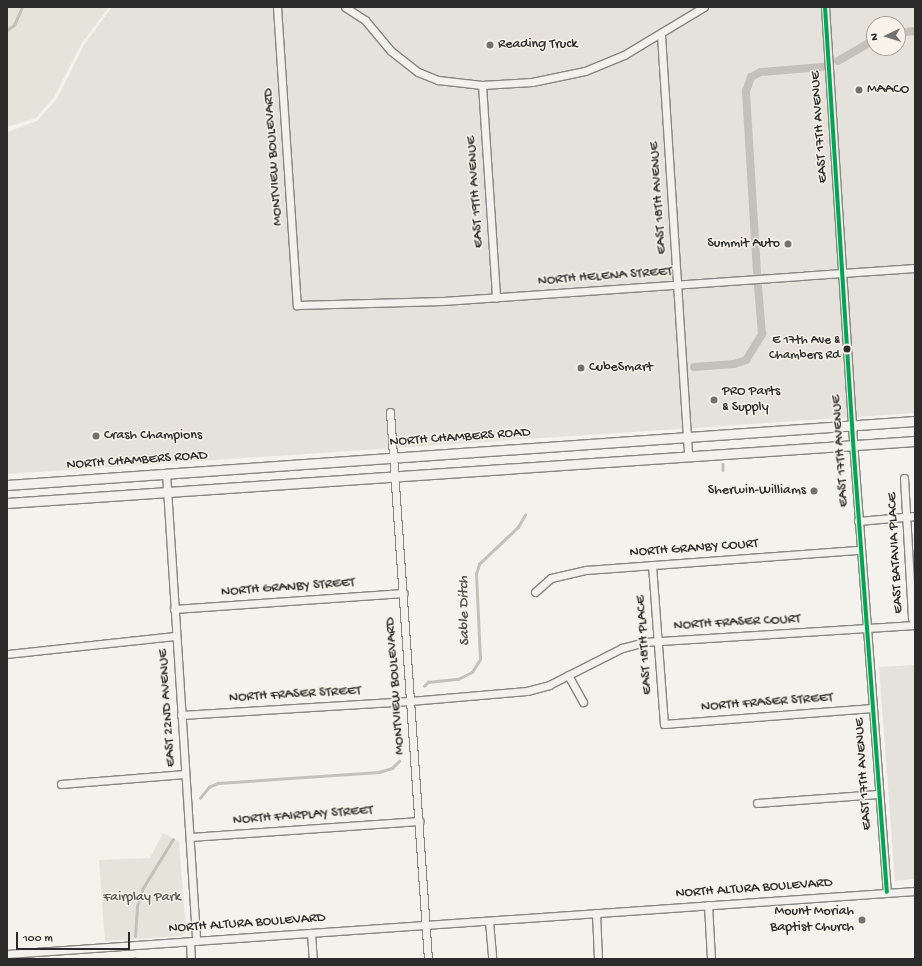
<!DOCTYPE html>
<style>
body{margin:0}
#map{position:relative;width:922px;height:966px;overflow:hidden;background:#f4f2ec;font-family:"Gochi Hand",sans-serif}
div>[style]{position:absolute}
.built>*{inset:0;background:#e5e2db}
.green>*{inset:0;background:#e6e3da}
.stream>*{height:2.5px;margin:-1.25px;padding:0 1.25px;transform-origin:1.25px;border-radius:1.25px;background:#c4c1ba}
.canal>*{height:8px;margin:-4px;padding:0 4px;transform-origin:4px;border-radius:4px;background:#c4c1ba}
.roads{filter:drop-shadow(1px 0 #858582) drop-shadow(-1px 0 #858582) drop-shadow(0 1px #858582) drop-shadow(0 -1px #858582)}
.street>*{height:7px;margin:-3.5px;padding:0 3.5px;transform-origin:3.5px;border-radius:3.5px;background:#f2f1ed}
.secondary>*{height:9px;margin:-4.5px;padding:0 4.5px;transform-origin:4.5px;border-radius:4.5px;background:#f2f1ed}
.bus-1>*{height:4px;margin:-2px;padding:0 2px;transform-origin:2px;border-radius:2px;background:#00a651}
.dots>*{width:11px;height:11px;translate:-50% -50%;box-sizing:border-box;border:2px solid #f7f3e8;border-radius:50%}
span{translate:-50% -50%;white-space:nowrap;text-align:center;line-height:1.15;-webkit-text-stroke:3px #f7f3e8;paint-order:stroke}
.bus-label{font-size:13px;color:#2b2b2b}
.right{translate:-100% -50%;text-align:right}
.poi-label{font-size:14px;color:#2b2b2b}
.left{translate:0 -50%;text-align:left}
.street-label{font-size:14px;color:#2b2b2b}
.park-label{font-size:14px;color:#575653}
.water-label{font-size:15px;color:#53524f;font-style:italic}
.frame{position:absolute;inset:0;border:8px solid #2b2b2b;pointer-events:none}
.north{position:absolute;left:866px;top:16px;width:40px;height:40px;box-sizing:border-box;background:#f7f3e8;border:1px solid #a5a39c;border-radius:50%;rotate:266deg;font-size:11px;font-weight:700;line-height:16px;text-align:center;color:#2b2b2b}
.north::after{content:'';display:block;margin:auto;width:14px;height:18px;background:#71716f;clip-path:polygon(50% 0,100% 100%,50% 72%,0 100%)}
.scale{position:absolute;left:16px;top:932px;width:114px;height:18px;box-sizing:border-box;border:2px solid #2b2b2b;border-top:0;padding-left:5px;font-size:12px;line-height:14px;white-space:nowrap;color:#2b2b2b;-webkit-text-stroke:3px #f7f3e8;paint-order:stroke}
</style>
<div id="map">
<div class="built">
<div style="clip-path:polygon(evenodd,112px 7px,915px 7px,915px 413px,7px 474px,7px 132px,37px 121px,57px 99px,84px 45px,112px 7px,874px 24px,898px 24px,898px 48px,874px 48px,874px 24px)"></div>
<div style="clip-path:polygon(915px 665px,915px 879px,895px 881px,879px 667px)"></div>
</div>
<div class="green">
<div style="clip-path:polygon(7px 7px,109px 7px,82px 43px,54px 97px,36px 118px,7px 127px)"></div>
<div style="clip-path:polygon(163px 833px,179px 841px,186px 931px,182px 936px,105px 941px,99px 860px,150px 858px)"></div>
</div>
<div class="stream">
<div style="left:7px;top:30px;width:9px;rotate:-36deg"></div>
<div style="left:14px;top:25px;width:20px;rotate:-66deg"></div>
<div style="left:723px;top:464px;width:6px;rotate:90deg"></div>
<div style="left:424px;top:686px;width:6px;rotate:-45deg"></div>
<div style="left:428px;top:682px;width:30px;rotate:-6deg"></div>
<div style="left:458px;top:679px;width:16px;rotate:-27deg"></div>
<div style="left:472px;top:672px;width:15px;rotate:-58deg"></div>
<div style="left:480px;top:659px;width:85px;rotate:-92.7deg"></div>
<div style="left:476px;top:574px;width:10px;rotate:-73deg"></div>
<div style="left:479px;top:564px;width:54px;rotate:-43.5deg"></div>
<div style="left:518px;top:527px;width:14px;rotate:-60deg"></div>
<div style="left:200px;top:798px;width:14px;rotate:-51deg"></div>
<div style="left:209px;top:787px;width:10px;rotate:-24deg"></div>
<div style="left:218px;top:783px;width:161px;rotate:-3.9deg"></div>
<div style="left:379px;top:772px;width:14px;rotate:-17deg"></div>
<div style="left:392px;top:768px;width:10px;rotate:-45deg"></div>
<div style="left:135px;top:936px;width:30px;rotate:-86deg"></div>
<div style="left:137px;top:906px;width:19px;rotate:-72deg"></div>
<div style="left:143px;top:888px;width:57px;rotate:-58.5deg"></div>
<div style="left:135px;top:958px;width:1px;rotate:90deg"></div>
</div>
<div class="canal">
<div style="left:898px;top:33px;width:17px;rotate:-7deg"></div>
<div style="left:838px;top:61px;width:42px;rotate:-30.3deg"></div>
<div style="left:757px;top:272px;width:181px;rotate:-93.5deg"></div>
<div style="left:746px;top:91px;width:15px;rotate:-70deg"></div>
<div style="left:751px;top:77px;width:11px;rotate:-27deg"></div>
<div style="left:761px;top:72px;width:61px;rotate:-4.7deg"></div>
<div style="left:694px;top:367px;width:40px;rotate:-4.3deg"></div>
<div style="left:734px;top:364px;width:13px;rotate:-18deg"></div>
<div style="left:746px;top:360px;width:31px;rotate:-58deg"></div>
<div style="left:762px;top:334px;width:48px;rotate:-94.8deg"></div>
</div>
<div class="roads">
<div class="street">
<div style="left:277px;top:7px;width:299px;rotate:86.2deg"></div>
<div style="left:297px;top:305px;width:146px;rotate:-1.6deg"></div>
<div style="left:443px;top:301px;width:473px;rotate:-4deg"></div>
<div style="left:345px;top:7px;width:24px;rotate:33deg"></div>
<div style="left:365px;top:20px;width:40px;rotate:50deg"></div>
<div style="left:391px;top:51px;width:34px;rotate:38deg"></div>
<div style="left:418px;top:72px;width:22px;rotate:22deg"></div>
<div style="left:438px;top:80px;width:44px;rotate:6.5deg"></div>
<div style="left:482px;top:85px;width:50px;rotate:-3.4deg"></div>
<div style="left:532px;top:82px;width:54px;rotate:-11.7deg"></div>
<div style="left:585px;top:71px;width:42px;rotate:-22.3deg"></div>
<div style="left:624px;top:55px;width:93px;rotate:-31deg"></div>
<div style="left:825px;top:7px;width:449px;rotate:86.3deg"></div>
<div style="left:854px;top:455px;width:438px;rotate:85.7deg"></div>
<div style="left:661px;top:35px;width:421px;rotate:86.3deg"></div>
<div style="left:482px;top:85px;width:213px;rotate:86.2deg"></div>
<div style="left:390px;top:412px;width:548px;rotate:86.03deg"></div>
<div style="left:166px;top:473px;width:469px;rotate:86.3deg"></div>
<div style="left:904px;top:478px;width:140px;rotate:86.7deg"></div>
<div style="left:912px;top:618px;width:8px;rotate:67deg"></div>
<div style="left:858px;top:521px;width:57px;rotate:-5deg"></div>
<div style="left:652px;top:565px;width:159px;rotate:85.7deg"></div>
<div style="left:664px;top:724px;width:209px;rotate:-4.4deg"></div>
<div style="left:535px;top:592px;width:21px;rotate:-41deg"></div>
<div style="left:551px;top:578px;width:36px;rotate:-13deg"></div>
<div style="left:586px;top:570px;width:275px;rotate:-4.2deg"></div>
<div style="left:174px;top:609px;width:230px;rotate:-4deg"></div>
<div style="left:7px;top:654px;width:170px;rotate:-6.1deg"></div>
<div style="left:568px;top:675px;width:31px;rotate:61deg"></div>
<div style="left:181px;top:715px;width:229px;rotate:-3.5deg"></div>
<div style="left:410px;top:701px;width:117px;rotate:-4.9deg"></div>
<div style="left:527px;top:691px;width:23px;rotate:-15deg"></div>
<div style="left:549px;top:685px;width:82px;rotate:-26.9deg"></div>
<div style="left:622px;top:648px;width:23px;rotate:-15deg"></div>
<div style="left:644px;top:642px;width:272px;rotate:-3.6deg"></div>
<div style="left:61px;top:784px;width:124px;rotate:-4.6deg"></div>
<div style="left:757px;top:803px;width:121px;rotate:-4.3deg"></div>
<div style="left:190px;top:837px;width:230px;rotate:-4deg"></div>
<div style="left:708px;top:905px;width:54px;rotate:86.8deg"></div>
<div style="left:596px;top:913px;width:46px;rotate:87.5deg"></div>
<div style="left:489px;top:921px;width:38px;rotate:85deg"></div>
<div style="left:311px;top:933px;width:26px;rotate:86deg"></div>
<div style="left:190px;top:942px;width:17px;rotate:87deg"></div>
<div style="left:7px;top:954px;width:910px;rotate:-3.97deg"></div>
</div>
<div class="secondary">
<div style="left:7px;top:485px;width:910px;rotate:-4.03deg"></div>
<div style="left:7px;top:503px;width:910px;rotate:-3.91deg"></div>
</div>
</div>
<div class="bus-1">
<div style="left:825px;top:7px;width:449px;rotate:86.3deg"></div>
<div style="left:854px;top:455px;width:438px;rotate:85.7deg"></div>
</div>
<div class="dots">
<div style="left:490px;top:45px;background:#71716f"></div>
<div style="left:859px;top:90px;background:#71716f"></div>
<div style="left:788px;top:244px;background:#71716f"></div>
<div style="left:847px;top:349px;background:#2b2b2b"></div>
<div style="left:581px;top:368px;background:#71716f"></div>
<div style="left:714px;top:400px;background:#71716f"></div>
<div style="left:96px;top:436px;background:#71716f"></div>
<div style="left:814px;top:491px;background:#71716f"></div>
<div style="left:862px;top:920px;background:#71716f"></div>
</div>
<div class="bus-label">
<span class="right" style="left:840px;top:349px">E 17th Ave &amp;<br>Chambers Rd</span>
</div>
<div class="poi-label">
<span class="left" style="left:498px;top:45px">Reading Truck</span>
<span class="left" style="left:867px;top:90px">MAACO</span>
<span class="right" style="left:780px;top:244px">Summit Auto</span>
<span class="left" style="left:589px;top:368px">CubeSmart</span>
<span class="left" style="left:722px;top:400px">PRO Parts<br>&amp; Supply</span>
<span class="left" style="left:104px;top:436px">Crash Champions</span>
<span class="right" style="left:806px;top:491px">Sherwin-Williams</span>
<span class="right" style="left:854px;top:920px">Mount Moriah<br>Baptist Church</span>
</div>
<div class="street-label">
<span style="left:820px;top:127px;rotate:-94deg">EAST 17TH AVENUE</span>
<span style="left:274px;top:157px;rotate:-94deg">MONTVIEW BOULEVARD</span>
<span style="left:476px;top:192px;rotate:-94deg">EAST 19TH AVENUE</span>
<span style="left:659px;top:198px;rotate:-94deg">EAST 18TH AVENUE</span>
<span style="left:605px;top:277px;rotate:-4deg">NORTH HELENA STREET</span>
<span style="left:460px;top:438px;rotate:-4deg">NORTH CHAMBERS ROAD</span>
<span style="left:841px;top:451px;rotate:-94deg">EAST 17TH AVENUE</span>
<span style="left:137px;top:461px;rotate:-4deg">NORTH CHAMBERS ROAD</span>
<span style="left:694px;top:549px;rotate:-4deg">NORTH GRANBY COURT</span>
<span style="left:896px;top:553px;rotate:-93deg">EAST BATAVIA PLACE</span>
<span style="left:288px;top:588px;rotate:-4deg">NORTH GRANBY STREET</span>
<span style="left:737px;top:623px;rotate:-3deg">NORTH FRASER COURT</span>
<span style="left:645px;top:645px;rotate:-94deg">EAST 18TH PLACE</span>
<span style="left:396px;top:686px;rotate:-94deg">MONTVIEW BOULEVARD</span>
<span style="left:295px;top:695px;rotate:-3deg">NORTH FRASER STREET</span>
<span style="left:767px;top:703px;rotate:-4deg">NORTH FRASER STREET</span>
<span style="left:168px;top:708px;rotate:-94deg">EAST 22ND AVENUE</span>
<span style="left:864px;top:774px;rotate:-94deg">EAST 17TH AVENUE</span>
<span style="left:303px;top:816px;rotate:-4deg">NORTH FAIRPLAY STREET</span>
<span style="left:754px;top:889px;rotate:-4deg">NORTH ALTURA BOULEVARD</span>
<span style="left:247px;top:924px;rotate:-4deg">NORTH ALTURA BOULEVARD</span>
</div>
<div class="park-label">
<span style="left:142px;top:898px">Fairplay Park</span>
</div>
<div class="water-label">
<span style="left:465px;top:611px;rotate:-91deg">Sable Ditch</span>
</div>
<div class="frame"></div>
<div class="north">N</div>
<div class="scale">100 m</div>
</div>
